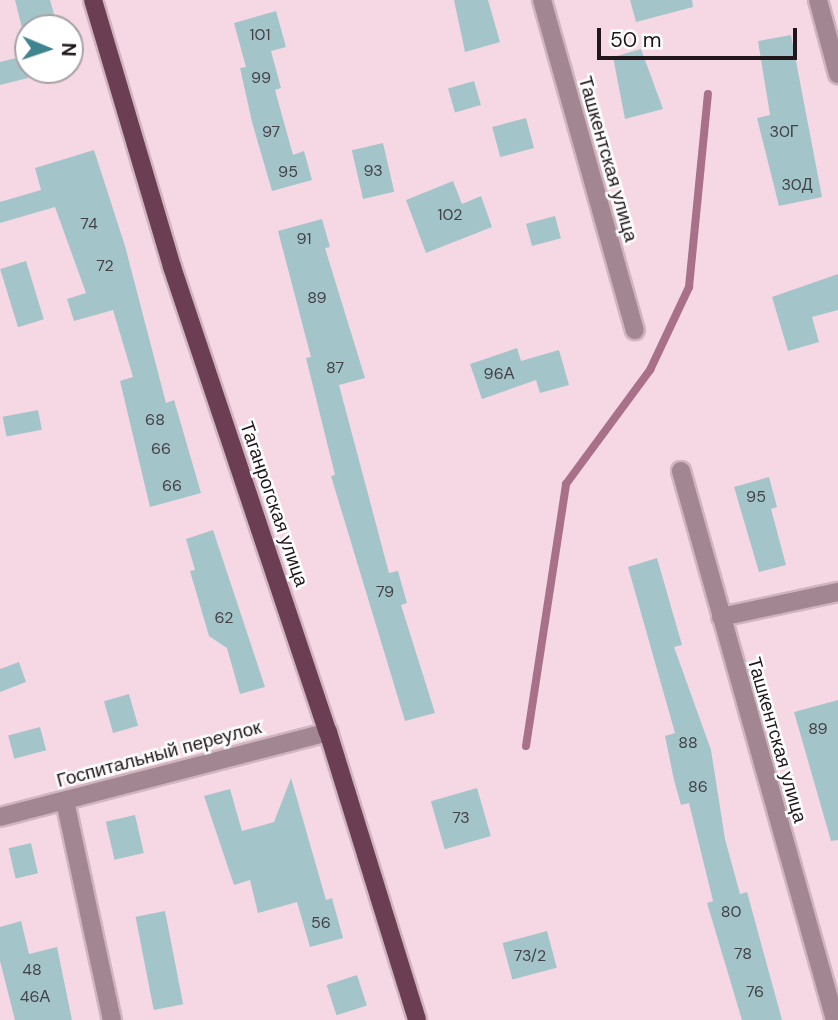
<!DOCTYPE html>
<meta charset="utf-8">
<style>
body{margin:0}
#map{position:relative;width:838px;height:1020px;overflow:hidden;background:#f6d8e4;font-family:"DM Sans",sans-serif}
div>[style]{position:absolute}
.stream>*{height:8px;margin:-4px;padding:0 4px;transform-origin:4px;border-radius:4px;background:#a9708a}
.building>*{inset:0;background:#a3c5ca;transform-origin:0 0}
.roads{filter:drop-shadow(2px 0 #d0b5c0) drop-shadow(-2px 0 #d0b5c0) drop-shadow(0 2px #d0b5c0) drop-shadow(0 -2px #d0b5c0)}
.minor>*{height:18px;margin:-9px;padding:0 9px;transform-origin:9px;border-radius:9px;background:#a28793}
.primary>*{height:18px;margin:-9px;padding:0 9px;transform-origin:9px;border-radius:9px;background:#6b3e53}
span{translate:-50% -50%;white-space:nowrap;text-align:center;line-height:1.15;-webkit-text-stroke:5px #fff;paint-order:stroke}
.number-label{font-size:16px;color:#424247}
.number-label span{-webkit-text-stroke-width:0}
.street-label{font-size:19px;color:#21171b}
.north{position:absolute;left:14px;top:14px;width:70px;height:70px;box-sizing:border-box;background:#fff;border:2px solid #a6a2a4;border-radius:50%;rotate:92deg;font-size:19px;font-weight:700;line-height:28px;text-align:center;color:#21171b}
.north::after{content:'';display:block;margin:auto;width:24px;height:32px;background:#3f8590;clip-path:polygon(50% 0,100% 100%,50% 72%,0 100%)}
.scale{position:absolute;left:597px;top:28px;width:200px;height:32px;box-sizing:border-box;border:4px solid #21171b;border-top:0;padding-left:9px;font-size:21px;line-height:24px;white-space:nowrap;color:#21171b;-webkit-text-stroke:5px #fff;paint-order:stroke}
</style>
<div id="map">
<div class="stream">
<div style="left:526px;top:746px;width:265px;rotate:-81.3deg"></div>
<div style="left:566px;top:484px;width:142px;rotate:-53.6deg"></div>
<div style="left:650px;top:370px;width:92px;rotate:-64.8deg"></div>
<div style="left:689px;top:287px;width:194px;rotate:-84.4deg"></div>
</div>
<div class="building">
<div style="clip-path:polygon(15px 0,50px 0,58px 28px,22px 28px)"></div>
<div style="clip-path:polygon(454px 0,488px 0,500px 42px,465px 52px)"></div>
<div style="clip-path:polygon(630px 0,692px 0,693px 7px,636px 22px)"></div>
<div style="clip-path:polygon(276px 11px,286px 47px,271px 51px,281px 88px,275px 90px,293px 155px,304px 151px,312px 180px,272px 191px,252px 122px,240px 68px,246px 67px,234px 23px)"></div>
<div style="clip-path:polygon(791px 35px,822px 197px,779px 206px,757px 118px,770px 115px,758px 41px)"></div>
<div style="clip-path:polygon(641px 49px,663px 109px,625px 119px,613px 57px)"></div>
<div style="clip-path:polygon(28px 55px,28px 78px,0 85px,0 62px)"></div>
<div style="left:474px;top:81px;width:25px;height:27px;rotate:74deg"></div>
<div style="left:526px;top:118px;width:31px;height:35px;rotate:75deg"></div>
<div style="left:383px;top:143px;width:50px;height:32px;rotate:77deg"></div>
<div style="clip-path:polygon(94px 150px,125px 246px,166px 403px,174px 400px,201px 493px,150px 507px,120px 381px,133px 377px,113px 310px,74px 321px,67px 299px,86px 293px,55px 207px,0 223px,0 202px,41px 190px,35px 168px)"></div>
<div style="clip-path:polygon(453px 181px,462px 204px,481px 196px,492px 227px,426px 253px,406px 200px)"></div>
<div style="left:555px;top:216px;width:23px;height:30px;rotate:75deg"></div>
<div style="clip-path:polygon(322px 219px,330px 247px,325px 248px,365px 378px,339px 385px,389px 573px,398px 571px,407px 603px,401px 605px,435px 713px,405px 721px,331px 476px,335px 475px,306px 358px,311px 357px,278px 231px)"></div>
<div style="left:26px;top:261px;width:61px;height:27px;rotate:73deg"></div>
<div style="clip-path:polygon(838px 274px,838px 310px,812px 317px,819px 342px,788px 351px,772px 297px)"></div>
<div style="clip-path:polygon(517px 348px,521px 361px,559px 350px,569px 385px,540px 393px,536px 380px,482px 399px,470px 364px)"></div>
<div style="left:38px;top:410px;width:20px;height:36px;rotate:79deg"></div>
<div style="clip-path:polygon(769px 477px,777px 507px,771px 509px,786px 565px,759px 572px,734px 487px)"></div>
<div style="clip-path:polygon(213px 530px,265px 687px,240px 694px,227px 648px,209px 636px,190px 571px,195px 570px,186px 539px)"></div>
<div style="clip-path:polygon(657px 558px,682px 645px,674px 647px,711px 750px,725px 839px,740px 894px,747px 892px,782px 1020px,742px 1020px,707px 903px,713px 901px,689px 803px,681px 805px,674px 780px,665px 736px,675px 733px,628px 567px)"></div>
<div style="clip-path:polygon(19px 662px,26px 682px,0 692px,0 669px)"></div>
<div style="left:129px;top:694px;width:33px;height:26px;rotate:74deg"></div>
<div style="clip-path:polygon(838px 700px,838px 840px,831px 841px,794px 712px)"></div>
<div style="left:40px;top:727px;width:24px;height:33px;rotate:75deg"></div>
<div style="clip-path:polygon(291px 778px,326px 900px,332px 898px,343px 938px,310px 947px,297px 902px,258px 913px,250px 880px,234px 885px,204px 796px,230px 789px,242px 831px,274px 822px)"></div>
<div style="left:477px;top:788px;width:50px;height:48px;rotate:74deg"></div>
<div style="left:135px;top:815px;width:39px;height:30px;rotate:77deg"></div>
<div style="left:31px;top:843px;width:31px;height:23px;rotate:77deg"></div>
<div style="left:165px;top:911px;width:95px;height:30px;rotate:79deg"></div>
<div style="clip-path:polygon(21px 921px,29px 954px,57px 947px,72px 1020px,15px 1020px,0 961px,0 927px)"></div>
<div style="left:547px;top:931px;width:38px;height:46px;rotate:75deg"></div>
<div style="left:357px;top:975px;width:32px;height:32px;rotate:72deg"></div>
</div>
<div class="roads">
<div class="minor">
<div style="left:542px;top:0;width:343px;rotate:74.3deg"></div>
<div style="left:818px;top:0;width:77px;rotate:74.9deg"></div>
<div style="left:681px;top:471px;width:570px;rotate:74.33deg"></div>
<div style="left:721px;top:617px;width:120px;rotate:-12.1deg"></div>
<div style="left:65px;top:801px;width:224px;rotate:77.9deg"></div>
<div style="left:0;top:817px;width:339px;rotate:-14.5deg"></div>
</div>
<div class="primary">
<div style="left:93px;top:0;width:278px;rotate:73.5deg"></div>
<div style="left:172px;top:267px;width:490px;rotate:71.5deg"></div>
<div style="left:328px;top:732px;width:301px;rotate:72.8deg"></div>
</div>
</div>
<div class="number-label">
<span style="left:260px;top:35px">101</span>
<span style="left:261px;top:78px">99</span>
<span style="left:271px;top:132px">97</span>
<span style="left:784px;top:132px">30Г</span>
<span style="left:373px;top:171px">93</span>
<span style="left:288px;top:172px">95</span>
<span style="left:797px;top:185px">30Д</span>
<span style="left:450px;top:215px">102</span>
<span style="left:89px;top:224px">74</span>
<span style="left:304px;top:239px">91</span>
<span style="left:105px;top:266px">72</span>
<span style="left:317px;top:298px">89</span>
<span style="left:335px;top:368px">87</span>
<span style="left:499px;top:374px">96А</span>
<span style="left:155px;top:420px">68</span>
<span style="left:161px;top:449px">66</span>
<span style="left:172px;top:486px">66</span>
<span style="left:756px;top:497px">95</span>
<span style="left:385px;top:592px">79</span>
<span style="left:224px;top:618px">62</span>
<span style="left:818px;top:729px">89</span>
<span style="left:688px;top:743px">88</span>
<span style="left:698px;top:787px">86</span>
<span style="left:461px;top:818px">73</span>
<span style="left:731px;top:912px">80</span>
<span style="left:321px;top:923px">56</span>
<span style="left:743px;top:954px">78</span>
<span style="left:530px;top:956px">73/2</span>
<span style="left:32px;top:970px">48</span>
<span style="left:755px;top:992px">76</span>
<span style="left:35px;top:997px">46А</span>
</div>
<div class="street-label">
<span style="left:608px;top:159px;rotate:74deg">Ташкентская улица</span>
<span style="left:274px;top:504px;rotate:71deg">Таганрогская улица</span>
<span style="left:777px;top:740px;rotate:74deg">Ташкентская улица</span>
<span style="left:159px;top:754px;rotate:-15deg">Госпитальный переулок</span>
</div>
<div class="north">N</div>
<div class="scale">50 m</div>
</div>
